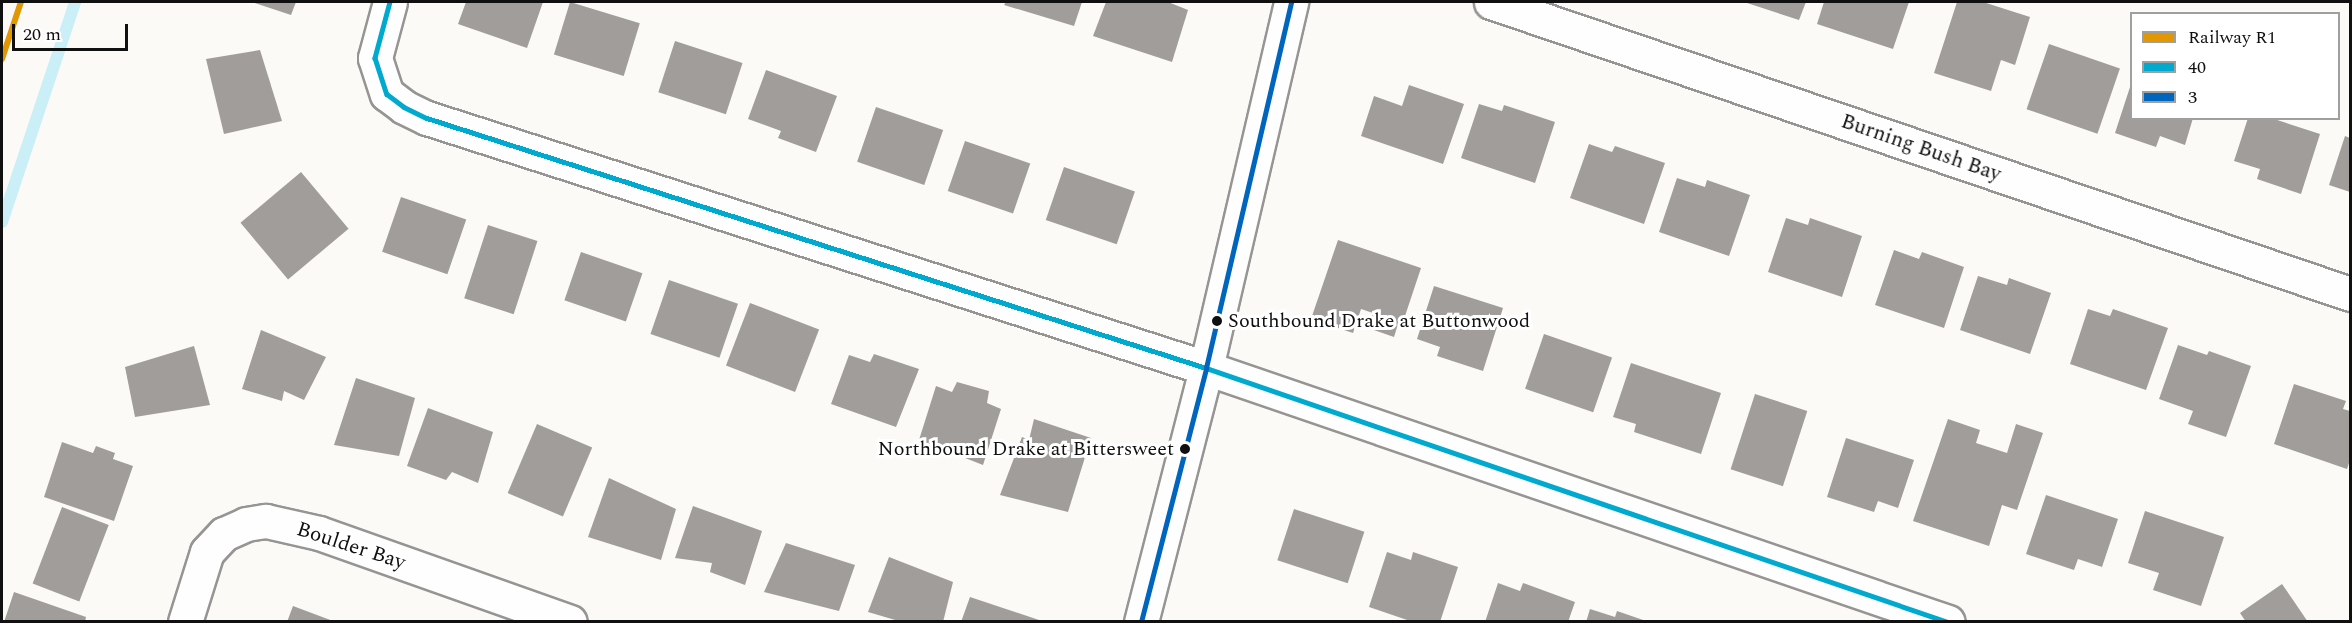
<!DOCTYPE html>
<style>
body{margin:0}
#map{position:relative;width:2352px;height:623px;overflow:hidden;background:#fcfaf6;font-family:Spectral,serif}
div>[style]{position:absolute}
.stream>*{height:12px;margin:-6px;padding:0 6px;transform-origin:6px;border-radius:6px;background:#caeff7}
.building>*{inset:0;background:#a09d9b;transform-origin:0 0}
.roads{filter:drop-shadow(2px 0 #969594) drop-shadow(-2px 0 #969594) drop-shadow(0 2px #969594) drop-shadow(0 -2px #969594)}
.minor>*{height:33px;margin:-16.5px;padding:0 16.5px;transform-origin:16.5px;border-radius:16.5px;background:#fffefe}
.tertiary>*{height:33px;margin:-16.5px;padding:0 16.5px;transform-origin:16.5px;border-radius:16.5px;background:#fffefe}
.bus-1>*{height:4.5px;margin:-2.25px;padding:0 2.25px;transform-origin:2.25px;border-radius:2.25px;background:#00a9ce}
.bus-2>*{height:4.5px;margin:-2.25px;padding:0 2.25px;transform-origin:2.25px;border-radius:2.25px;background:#0065bd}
.rail-1>*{height:6px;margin:-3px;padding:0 3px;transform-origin:3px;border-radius:3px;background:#e09702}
.dots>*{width:16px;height:16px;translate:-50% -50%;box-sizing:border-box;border:3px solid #fff;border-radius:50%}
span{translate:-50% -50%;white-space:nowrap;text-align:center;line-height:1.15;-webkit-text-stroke:6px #fff;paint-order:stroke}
.bus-label{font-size:20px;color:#101010}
.left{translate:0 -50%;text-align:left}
.right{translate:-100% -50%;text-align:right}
.street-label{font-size:21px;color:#101010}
.frame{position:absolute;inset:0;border:3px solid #101010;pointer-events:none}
.legend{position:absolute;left:2130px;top:12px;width:210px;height:108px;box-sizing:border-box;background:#fff;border:2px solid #9f9f9f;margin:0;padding:8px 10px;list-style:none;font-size:18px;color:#101010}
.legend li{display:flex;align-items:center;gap:12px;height:30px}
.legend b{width:30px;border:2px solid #9f9f9f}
.scale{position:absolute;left:12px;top:24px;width:116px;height:27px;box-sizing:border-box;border:3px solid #101010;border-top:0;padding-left:8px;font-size:18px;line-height:21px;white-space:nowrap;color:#101010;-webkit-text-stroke:4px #fff;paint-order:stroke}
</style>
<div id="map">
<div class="stream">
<div style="left:2px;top:222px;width:232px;rotate:-71.6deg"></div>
</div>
<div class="building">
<div style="clip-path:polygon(252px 2px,296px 2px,291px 15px)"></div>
<div style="clip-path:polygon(466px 2px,543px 2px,527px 48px,458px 24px)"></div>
<div style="left:570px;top:2px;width:73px;height:55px;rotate:17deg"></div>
<div style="clip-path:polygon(1006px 2px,1082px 2px,1074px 26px,1004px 5px)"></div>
<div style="clip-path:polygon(1106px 2px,1168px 2px,1188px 10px,1172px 62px,1093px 36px)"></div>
<div style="clip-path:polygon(1744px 2px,1806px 2px,1799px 20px)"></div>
<div style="clip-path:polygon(1824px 2px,1909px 2px,1893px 49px,1817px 24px)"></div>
<div style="clip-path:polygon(1957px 2px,1983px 2px,2030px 17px,2015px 65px,2001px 60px,1991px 91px,1934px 73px)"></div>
<div style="left:675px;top:41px;width:71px;height:54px;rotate:18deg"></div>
<div style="left:2049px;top:44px;width:75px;height:69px;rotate:19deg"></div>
<div style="clip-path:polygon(260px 50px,282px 121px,224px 134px,206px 59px)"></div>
<div style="clip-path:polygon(766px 70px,837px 96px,816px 152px,778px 138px,781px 131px,748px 119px)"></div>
<div style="clip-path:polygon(2131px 84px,2132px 118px,2193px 118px,2185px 145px,2160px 136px,2156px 147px,2115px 133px)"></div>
<div style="clip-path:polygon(1409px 85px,1464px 104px,1443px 164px,1361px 136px,1374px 96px,1402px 106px)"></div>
<div style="clip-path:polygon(1479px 104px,1502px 111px,1504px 105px,1555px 122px,1535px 183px,1461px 158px)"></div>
<div style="left:876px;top:107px;width:71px;height:58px;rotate:19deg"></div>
<div style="clip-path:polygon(2248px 118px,2271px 118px,2320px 134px,2301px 194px,2257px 179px,2260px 169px,2234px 161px)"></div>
<div style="clip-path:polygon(2345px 136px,2350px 138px,2350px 192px,2329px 185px)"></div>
<div style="left:965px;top:141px;width:69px;height:53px;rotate:19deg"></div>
<div style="clip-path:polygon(1589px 144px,1612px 152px,1615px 146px,1665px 163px,1644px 224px,1570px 198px)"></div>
<div style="left:1064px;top:167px;width:75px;height:56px;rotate:19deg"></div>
<div style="left:301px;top:172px;width:74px;height:79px;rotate:50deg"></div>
<div style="clip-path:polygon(1677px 178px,1705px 187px,1707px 180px,1750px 195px,1729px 256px,1659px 232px)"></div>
<div style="left:401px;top:197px;width:69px;height:58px;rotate:19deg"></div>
<div style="clip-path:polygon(1786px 218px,1808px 225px,1810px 218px,1862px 236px,1842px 297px,1768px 272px)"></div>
<div style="left:488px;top:225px;width:52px;height:77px;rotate:18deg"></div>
<div style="clip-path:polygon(1338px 240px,1421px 268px,1403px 322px,1399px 321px,1394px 337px,1368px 328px,1373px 313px,1361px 309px,1353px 333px,1311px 319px)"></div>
<div style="clip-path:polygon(1894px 250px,1919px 259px,1922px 252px,1964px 267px,1944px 328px,1875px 305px)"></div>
<div style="left:581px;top:252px;width:65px;height:51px;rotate:19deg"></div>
<div style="clip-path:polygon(1978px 276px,2007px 285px,2009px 278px,2051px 293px,2030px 354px,1960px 330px)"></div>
<div style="left:669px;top:280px;width:73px;height:57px;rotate:19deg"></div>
<div style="clip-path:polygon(1434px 286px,1503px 308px,1483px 371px,1437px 356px,1440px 347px,1417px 339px)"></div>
<div style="left:750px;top:303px;width:74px;height:67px;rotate:21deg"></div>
<div style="clip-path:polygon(2088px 309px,2110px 316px,2113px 309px,2168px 328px,2146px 390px,2070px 364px)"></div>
<div style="clip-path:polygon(261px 330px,326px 357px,304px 400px,284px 391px,282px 401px,242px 389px)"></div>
<div style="left:1544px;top:334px;width:72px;height:58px;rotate:19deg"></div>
<div style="clip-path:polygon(2178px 345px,2207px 355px,2209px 351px,2251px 366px,2226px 437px,2188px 424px,2193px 411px,2159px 399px)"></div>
<div style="clip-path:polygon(194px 346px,210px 405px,135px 417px,125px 367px)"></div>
<div style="clip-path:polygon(874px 354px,919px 369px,896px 427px,831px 404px,849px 355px,870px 362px)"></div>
<div style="clip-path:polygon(1631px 363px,1721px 393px,1701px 454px,1634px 432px,1636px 424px,1613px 417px)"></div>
<div style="clip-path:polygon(356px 378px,415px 398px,399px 456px,334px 445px)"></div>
<div style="clip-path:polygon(957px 382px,989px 391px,987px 403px,1001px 409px,983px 465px,919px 440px,936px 386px,952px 392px)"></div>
<div style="clip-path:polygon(2294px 384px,2346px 401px,2343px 409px,2350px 411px,2350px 460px,2347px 469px,2274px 444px)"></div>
<div style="left:1755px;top:394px;width:55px;height:79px;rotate:18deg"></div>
<div style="clip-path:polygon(428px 408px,493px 432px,478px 483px,452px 472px,446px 480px,407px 466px)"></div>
<div style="clip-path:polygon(1034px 419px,1091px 438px,1068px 512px,1000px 495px,1022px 437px,1029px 440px)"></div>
<div style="clip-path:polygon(1948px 419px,1980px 430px,1976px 443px,2007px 453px,2016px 424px,2043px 433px,2017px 510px,2002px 505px,1989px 546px,1913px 521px)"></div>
<div style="left:537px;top:424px;width:60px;height:75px;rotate:23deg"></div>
<div style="clip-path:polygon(1846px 438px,1914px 460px,1898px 508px,1878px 501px,1874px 512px,1827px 497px)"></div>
<div style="clip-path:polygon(62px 442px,93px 453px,96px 446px,115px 453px,113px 459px,133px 466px,114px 521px,44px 497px)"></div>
<div style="clip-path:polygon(609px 478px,676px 509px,661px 560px,588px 537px)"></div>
<div style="clip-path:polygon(2046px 495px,2118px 519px,2102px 567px,2078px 559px,2074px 570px,2026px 554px)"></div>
<div style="clip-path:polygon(693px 506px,762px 531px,745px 585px,710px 572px,712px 563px,675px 558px)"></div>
<div style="left:62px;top:507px;width:50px;height:82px;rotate:21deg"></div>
<div style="left:1294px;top:509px;width:74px;height:54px;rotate:18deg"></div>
<div style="clip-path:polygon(2145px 511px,2224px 537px,2201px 606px,2153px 590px,2159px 573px,2128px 563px)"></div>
<div style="clip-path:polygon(786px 543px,855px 565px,839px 611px,764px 592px)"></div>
<div style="clip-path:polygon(1387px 552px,1411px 560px,1413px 552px,1458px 567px,1440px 622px,1413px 622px,1369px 607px)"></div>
<div style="clip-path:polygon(889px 557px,953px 582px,943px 622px,902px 622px,868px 612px)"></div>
<div style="clip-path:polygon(1498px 583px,1520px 591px,1523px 583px,1575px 602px,1568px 622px,1485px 622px)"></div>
<div style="clip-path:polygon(2282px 584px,2308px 622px,2246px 622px,2240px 613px)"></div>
<div style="clip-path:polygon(14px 592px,86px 617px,85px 622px,4px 622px)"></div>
<div style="clip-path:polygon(970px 597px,1042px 621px,1042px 622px,961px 622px)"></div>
<div style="clip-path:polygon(293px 606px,333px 621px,333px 622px,287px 622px)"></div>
<div style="clip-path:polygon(1590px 609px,1615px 617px,1617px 611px,1649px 622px,1586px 622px)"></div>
</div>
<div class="roads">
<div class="minor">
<div style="left:390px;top:2px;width:58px;rotate:105deg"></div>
<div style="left:375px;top:58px;width:38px;rotate:72deg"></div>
<div style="left:387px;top:94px;width:21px;rotate:37deg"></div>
<div style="left:404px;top:107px;width:25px;rotate:26deg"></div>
<div style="left:427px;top:118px;width:818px;rotate:17.79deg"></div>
<div style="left:1206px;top:368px;width:784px;rotate:18.9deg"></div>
<div style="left:1491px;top:2px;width:907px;rotate:18.77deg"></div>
<div style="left:185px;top:622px;width:73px;rotate:-72.6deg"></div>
<div style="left:207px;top:552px;width:25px;rotate:-47deg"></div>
<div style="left:224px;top:534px;width:24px;rotate:-24deg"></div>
<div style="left:246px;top:524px;width:20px;rotate:-9deg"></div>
<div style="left:266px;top:521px;width:54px;rotate:12.8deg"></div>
<div style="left:319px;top:533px;width:266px;rotate:19.5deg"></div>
</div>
<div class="tertiary">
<div style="left:1141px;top:622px;width:262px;rotate:-75.6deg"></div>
<div style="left:1206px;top:368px;width:376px;rotate:-76.9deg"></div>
</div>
</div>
<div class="bus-1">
<div style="left:390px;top:2px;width:58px;rotate:105deg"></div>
<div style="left:375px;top:58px;width:38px;rotate:72deg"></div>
<div style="left:387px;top:94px;width:21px;rotate:37deg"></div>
<div style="left:404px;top:107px;width:25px;rotate:26deg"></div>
<div style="left:427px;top:118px;width:818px;rotate:17.79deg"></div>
<div style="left:1206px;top:368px;width:784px;rotate:18.9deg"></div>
</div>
<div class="bus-2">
<div style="left:1141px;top:622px;width:262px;rotate:-75.6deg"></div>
<div style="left:1206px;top:368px;width:376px;rotate:-76.9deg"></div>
</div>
<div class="rail-1">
<div style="left:2px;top:59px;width:60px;rotate:-71.6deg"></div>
</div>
<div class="dots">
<div style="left:1217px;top:321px;background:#101010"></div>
<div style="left:1185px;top:449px;background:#101010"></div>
</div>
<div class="bus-label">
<span class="left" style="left:1228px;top:321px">Southbound Drake at Buttonwood</span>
<span class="right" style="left:1174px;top:449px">Northbound Drake at Bittersweet</span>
</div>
<div class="street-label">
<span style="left:1921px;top:148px;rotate:19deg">Burning Bush Bay</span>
<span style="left:351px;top:546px;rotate:18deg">Boulder Bay</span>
</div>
<div class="frame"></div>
<ul class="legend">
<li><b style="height:8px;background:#e09702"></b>Railway R1</li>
<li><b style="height:8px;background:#00a9ce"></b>40</li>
<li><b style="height:8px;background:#0065bd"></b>3</li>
</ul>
<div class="scale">20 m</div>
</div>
